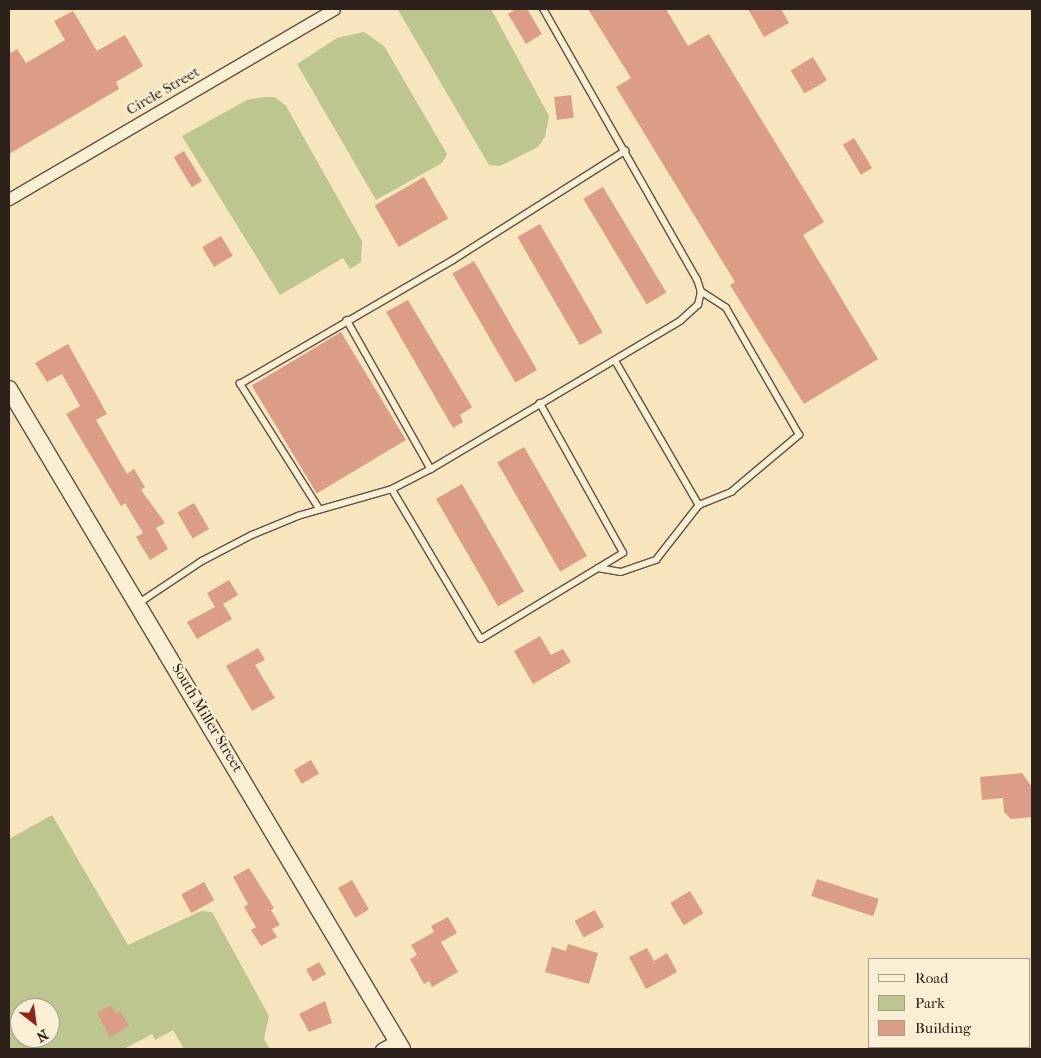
<!DOCTYPE html>
<style>
body{margin:0}
#map{position:relative;width:1041px;height:1058px;overflow:hidden;background:#f7e5bd;font-family:"IM FELL French Canon",serif}
div>[style]{position:absolute}
.green>*{inset:0;background:#bdc590}
.building>*{inset:0;background:#dc9d88;transform-origin:0 0}
.roads{filter:drop-shadow(1px 0 #605144) drop-shadow(-1px 0 #605144) drop-shadow(0 1px #605144) drop-shadow(0 -1px #605144)}
.lane>*{height:5.5px;margin:-2.75px;padding:0 2.75px;transform-origin:2.75px;border-radius:2.75px;background:#faeed4}
.street>*{height:11px;margin:-5.5px;padding:0 5.5px;transform-origin:5.5px;border-radius:5.5px;background:#faeed4}
.secondary>*{height:16px;margin:-8px;padding:0 8px;transform-origin:8px;border-radius:8px;background:#faeed4}
span{translate:-50% -50%;white-space:nowrap;text-align:center;line-height:1.15;-webkit-text-stroke:4.5px #faeed4;paint-order:stroke}
.street-label{font-size:15px;color:#2d201b}
.frame{position:absolute;inset:0;border:10px solid #2d201b;pointer-events:none}
.legend{position:absolute;left:868px;top:958px;width:162px;height:90px;box-sizing:border-box;background:#faeed4;border:1px solid #a89c8a;margin:0;padding:6px 9px;list-style:none;font-size:15px;color:#2d201b}
.legend li{display:flex;align-items:center;gap:10px;height:25px}
.legend b{width:25px;border:1px solid #a89c8a}
.north{position:absolute;left:10px;top:998px;width:50px;height:50px;box-sizing:border-box;background:#faeed4;border:1px solid #a89c8a;border-radius:50%;rotate:150deg;font-size:14px;font-weight:700;line-height:20px;text-align:center;color:#2d201b}
.north::after{content:'';display:block;margin:auto;width:18px;height:22px;background:#8f2418;clip-path:polygon(50% 0,100% 100%,50% 72%,0 100%)}
</style>
<div id="map">
<div class="green">
<div style="clip-path:polygon(491px 9px,549px 116px,545px 137px,538px 147px,500px 166px,489px 165px,398px 10px)"></div>
<div style="clip-path:polygon(364px 32px,384px 46px,447px 154px,442px 163px,376px 200px,297px 64px,337px 38px)"></div>
<div style="clip-path:polygon(263px 97px,275px 97px,286px 106px,362px 241px,361px 262px,350px 269px,343px 258px,280px 295px,182px 136px,247px 100px)"></div>
<div style="clip-path:polygon(evenodd,52px 815px,128px 945px,201px 911px,212px 912px,269px 1016px,264px 1039px,270px 1049px,184px 1049px,173px 1030px,155px 1040px,152px 1034px,124px 1049px,9px 1049px,9px 839px,52px 815px,20px 1008px,50px 1008px,50px 1038px,20px 1038px,20px 1008px)"></div>
</div>
<div class="building">
<div style="clip-path:polygon(516px 9px,527px 9px,542px 34px,526px 44px,508px 14px)"></div>
<div style="clip-path:polygon(588px 9px,666px 9px,688px 46px,709px 34px,824px 222px,803px 235px,878px 359px,804px 404px,730px 285px,735px 282px,616px 87px,631px 78px)"></div>
<div style="clip-path:polygon(748px 9px,781px 9px,789px 23px,764px 37px)"></div>
<div style="clip-path:polygon(73px 11px,97px 51px,125px 35px,143px 66px,116px 82px,119px 89px,9px 154px,9px 54px,17px 49px,26px 63px,65px 40px,54px 21px)"></div>
<div style="left:813px;top:57px;width:27px;height:26px;rotate:59deg"></div>
<div style="left:571px;top:95px;width:23px;height:17px;rotate:83deg"></div>
<div style="left:854px;top:138px;width:35px;height:13px;rotate:59deg"></div>
<div style="left:184px;top:151px;width:35px;height:12px;rotate:59deg"></div>
<div style="left:424px;top:177px;width:48px;height:57px;rotate:60deg"></div>
<div style="left:603px;top:187px;width:123px;height:23px;rotate:59deg"></div>
<div style="left:540px;top:224px;width:125px;height:26px;rotate:60deg"></div>
<div style="left:221px;top:236px;width:23px;height:22px;rotate:59deg"></div>
<div style="left:474px;top:261px;width:126px;height:25px;rotate:60deg"></div>
<div style="clip-path:polygon(408px 300px,472px 407px,460px 415px,463px 422px,453px 428px,386px 312px)"></div>
<div style="left:341px;top:332px;width:126px;height:104px;rotate:59deg"></div>
<div style="clip-path:polygon(68px 344px,107px 414px,96px 420px,127px 474px,134px 469px,145px 487px,141px 490px,165px 523px,156px 528px,168px 549px,150px 560px,136px 537px,143px 533px,125px 503px,121px 506px,66px 414px,80px 406px,62px 374px,47px 382px,35px 363px)"></div>
<div style="left:524px;top:447px;width:126px;height:31px;rotate:60deg"></div>
<div style="left:462px;top:484px;width:124px;height:30px;rotate:60deg"></div>
<div style="left:194px;top:503px;width:30px;height:19px;rotate:60deg"></div>
<div style="clip-path:polygon(229px 580px,238px 595px,223px 604px,232px 619px,197px 639px,187px 622px,215px 607px,207px 593px)"></div>
<div style="clip-path:polygon(540px 636px,551px 655px,563px 649px,571px 662px,533px 684px,514px 651px)"></div>
<div style="clip-path:polygon(258px 648px,265px 660px,255px 665px,275px 698px,252px 711px,226px 666px)"></div>
<div style="left:311px;top:760px;width:16px;height:20px;rotate:60deg"></div>
<div style="clip-path:polygon(1022px 773px,1032px 787px,1032px 817px,1011px 819px,1004px 812px,1003px 798px,982px 800px,980px 777px)"></div>
<div style="clip-path:polygon(249px 868px,274px 908px,271px 910px,280px 925px,272px 929px,277px 937px,261px 946px,251px 930px,256px 927px,244px 907px,248px 904px,233px 877px)"></div>
<div style="left:817px;top:879px;width:65px;height:18px;rotate:18deg"></div>
<div style="left:352px;top:880px;width:34px;height:16px;rotate:60deg"></div>
<div style="left:204px;top:882px;width:21px;height:26px;rotate:61deg"></div>
<div style="left:690px;top:891px;width:26px;height:23px;rotate:59deg"></div>
<div style="left:595px;top:910px;width:19px;height:23px;rotate:62deg"></div>
<div style="clip-path:polygon(448px 917px,457px 933px,441px 942px,458px 972px,432px 987px,429px 981px,424px 984px,410px 959px,417px 955px,411px 945px,434px 932px,431px 926px)"></div>
<div style="clip-path:polygon(568px 944px,598px 953px,589px 984px,545px 972px,552px 947px,566px 951px)"></div>
<div style="clip-path:polygon(647px 948px,654px 961px,667px 953px,677px 972px,646px 989px,629px 957px)"></div>
<div style="left:319px;top:962px;width:14px;height:15px;rotate:60deg"></div>
<div style="clip-path:polygon(325px 1001px,332px 1023px,309px 1032px,299px 1014px)"></div>
<div style="clip-path:polygon(111px 1005px,116px 1013px,120px 1011px,129px 1026px,110px 1037px,97px 1013px)"></div>
</div>
<div class="roads">
<div class="lane">
<div style="left:347px;top:320px;width:171px;rotate:60.6deg"></div>
<div style="left:615px;top:360px;width:168px;rotate:59.9deg"></div>
<div style="left:392px;top:489px;width:174px;rotate:59.3deg"></div>
<div style="left:481px;top:639px;width:166px;rotate:-31.2deg"></div>
<div style="left:623px;top:553px;width:171px;rotate:-119.1deg"></div>
<div style="left:319px;top:509px;width:148px;rotate:-122.3deg"></div>
<div style="left:240px;top:384px;width:246px;rotate:-30.2deg"></div>
<div style="left:453px;top:260px;width:204px;rotate:-32.4deg"></div>
<div style="left:598px;top:568px;width:23px;rotate:10deg"></div>
<div style="left:621px;top:572px;width:37px;rotate:-19deg"></div>
<div style="left:656px;top:560px;width:70px;rotate:-52deg"></div>
<div style="left:699px;top:505px;width:35px;rotate:-22deg"></div>
<div style="left:731px;top:492px;width:89px;rotate:-40deg"></div>
<div style="left:799px;top:435px;width:146px;rotate:-119.9deg"></div>
<div style="left:726px;top:308px;width:30px;rotate:-147deg"></div>
<div style="left:139px;top:603px;width:76px;rotate:-33.7deg"></div>
<div style="left:202px;top:561px;width:56px;rotate:-27.5deg"></div>
<div style="left:252px;top:535px;width:50px;rotate:-22.4deg"></div>
<div style="left:298px;top:516px;width:98px;rotate:-16deg"></div>
<div style="left:392px;top:489px;width:44px;rotate:-27.1deg"></div>
<div style="left:431px;top:469px;width:290px;rotate:-30.7deg"></div>
<div style="left:680px;top:321px;width:24px;rotate:-42deg"></div>
<div style="left:698px;top:305px;width:13px;rotate:-77deg"></div>
<div style="left:701px;top:292px;width:13px;rotate:-108deg"></div>
<div style="left:697px;top:280px;width:312px;rotate:-119.6deg"></div>
</div>
<div class="street">
<div style="left:9px;top:199px;width:376px;rotate:-30.3deg"></div>
<div style="left:381px;top:1049px;width:18px;rotate:-29deg"></div>
</div>
<div class="secondary">
<div style="left:9px;top:389px;width:768px;rotate:59.23deg"></div>
</div>
</div>
<div class="street-label">
<span style="left:163px;top:91px;rotate:-30deg">Circle Street</span>
<span style="left:207px;top:718px;rotate:59deg">South Miller Street</span>
</div>
<div class="frame"></div>
<ul class="legend">
<li><b style="height:6px;background:#faeed4"></b>Road</li>
<li><b style="height:14px;background:#bdc590"></b>Park</li>
<li><b style="height:14px;background:#dc9d88"></b>Building</li>
</ul>
<div class="north">N</div>
</div>
